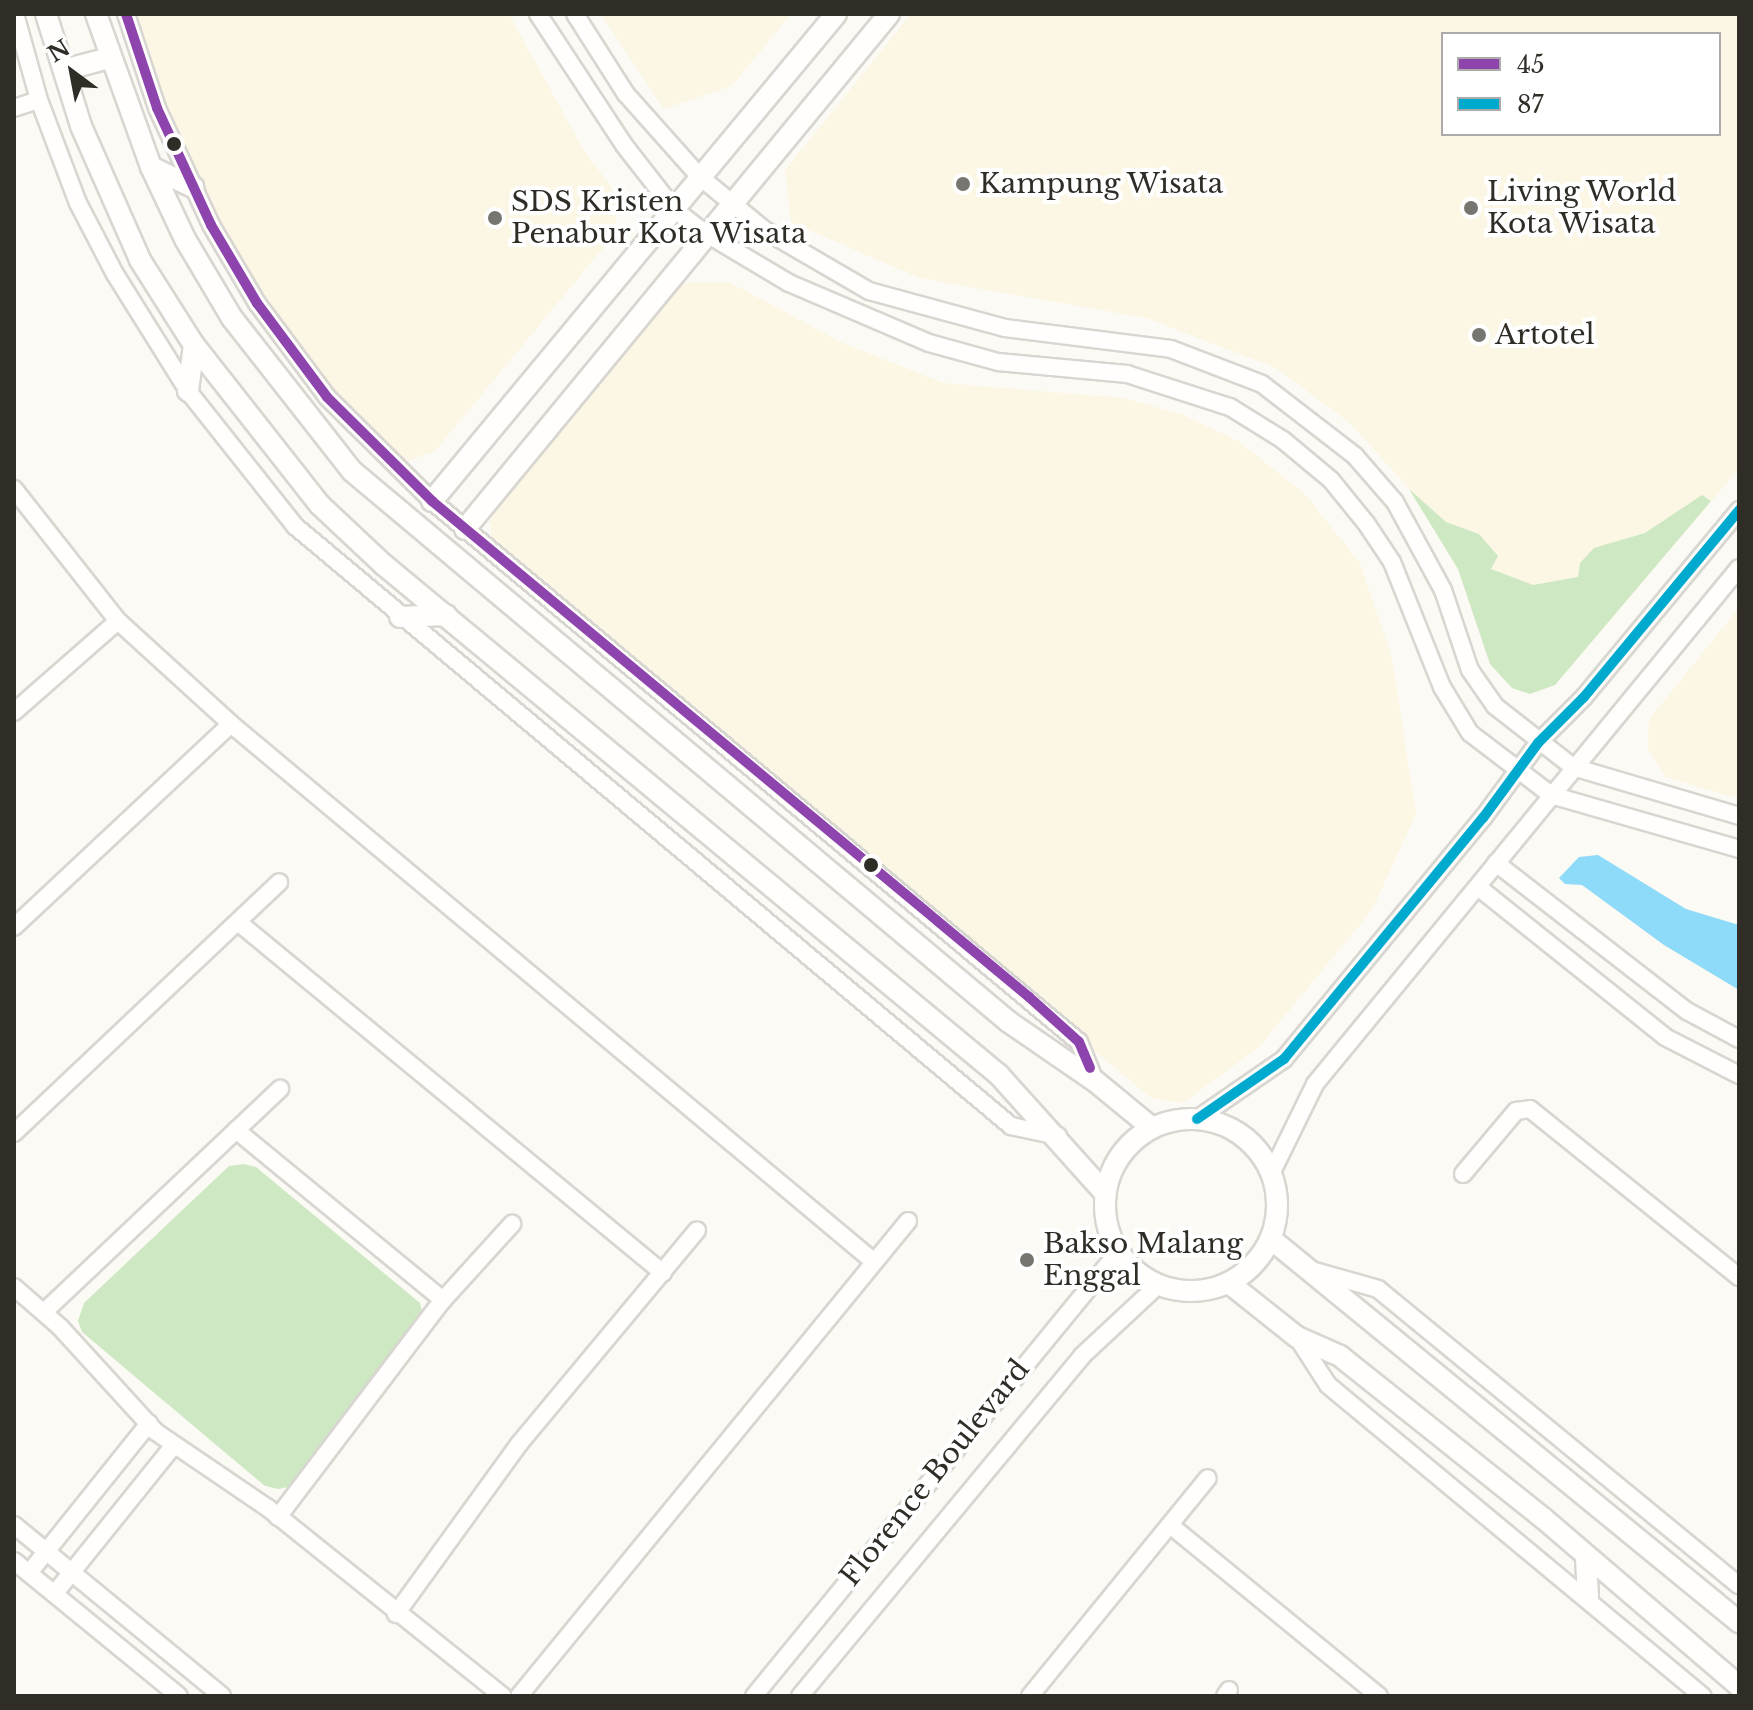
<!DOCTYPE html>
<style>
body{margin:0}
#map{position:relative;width:1753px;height:1710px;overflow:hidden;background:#fcfaf4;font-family:"Libre Baskerville",serif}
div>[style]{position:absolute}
.built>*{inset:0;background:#fcf6e5}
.green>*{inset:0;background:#cde8c2}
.water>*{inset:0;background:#8edaf9}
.roads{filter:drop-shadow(2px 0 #d8d6d0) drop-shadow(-2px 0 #d8d6d0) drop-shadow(0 2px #d8d6d0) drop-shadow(0 -2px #d8d6d0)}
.minor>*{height:16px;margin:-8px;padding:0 8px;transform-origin:8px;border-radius:8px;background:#fffefd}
.tertiary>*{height:20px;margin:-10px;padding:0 10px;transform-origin:10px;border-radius:10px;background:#fffefd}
.tertiary>.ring{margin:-10px;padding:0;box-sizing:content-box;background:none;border:20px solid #fffefd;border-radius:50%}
.bus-1>*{height:10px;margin:-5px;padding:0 5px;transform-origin:5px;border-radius:5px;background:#8e44ad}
.bus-2>*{height:10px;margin:-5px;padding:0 5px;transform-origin:5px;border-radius:5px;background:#00a9ce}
.dots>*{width:22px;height:22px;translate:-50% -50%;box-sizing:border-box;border:4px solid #fff;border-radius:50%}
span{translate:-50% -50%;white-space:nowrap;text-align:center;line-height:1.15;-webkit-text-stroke:8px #fff;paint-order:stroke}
.poi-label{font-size:28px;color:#302d27}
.left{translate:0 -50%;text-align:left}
.street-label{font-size:28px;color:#302d27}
.frame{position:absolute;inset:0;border:16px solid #302d27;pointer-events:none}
.legend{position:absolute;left:1441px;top:32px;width:280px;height:104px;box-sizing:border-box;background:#fff;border:2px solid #acaba9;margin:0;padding:10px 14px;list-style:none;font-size:24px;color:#302d27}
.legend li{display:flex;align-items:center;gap:16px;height:40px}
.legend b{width:40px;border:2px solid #acaba9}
.north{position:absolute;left:32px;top:32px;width:80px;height:80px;-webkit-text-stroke:6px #fff;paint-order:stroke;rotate:328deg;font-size:22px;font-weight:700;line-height:32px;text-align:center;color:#302d27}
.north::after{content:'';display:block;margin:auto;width:28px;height:36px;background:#302d27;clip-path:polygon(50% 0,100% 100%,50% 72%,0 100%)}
</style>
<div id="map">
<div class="built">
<div style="clip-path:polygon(128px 14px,509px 14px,583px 149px,611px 187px,618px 215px,604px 247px,435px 451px,405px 462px,381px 454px,297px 358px,173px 156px)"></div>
<div style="clip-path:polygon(601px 14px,791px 14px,732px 86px,664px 109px)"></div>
<div style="clip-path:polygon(evenodd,911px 14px,1739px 14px,1739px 469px,1555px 685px,1530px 694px,1512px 688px,1490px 664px,1458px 569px,1409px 489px,1351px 424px,1276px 368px,1146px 318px,919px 278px,791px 222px,785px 170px,911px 14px,1443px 34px,1719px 34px,1719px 134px,1443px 134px,1443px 34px)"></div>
<div style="clip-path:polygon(689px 282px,729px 282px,845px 344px,944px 383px,1123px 398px,1181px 414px,1238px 441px,1304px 493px,1360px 563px,1392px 658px,1416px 814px,1372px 910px,1259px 1047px,1183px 1103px,1151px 1098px,492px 548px,490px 514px,666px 296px)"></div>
<div style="clip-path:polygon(1739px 608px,1739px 799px,1665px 777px,1648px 748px,1649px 719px)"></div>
</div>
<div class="green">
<div style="clip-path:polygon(1409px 489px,1446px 522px,1479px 534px,1498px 556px,1491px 569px,1533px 585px,1578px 577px,1580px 563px,1594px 548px,1645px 533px,1702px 495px,1711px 501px,1555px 685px,1530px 694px,1512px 688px,1490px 664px,1458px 569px)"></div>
<div style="clip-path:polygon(244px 1164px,256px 1167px,420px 1303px,424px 1319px,293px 1486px,278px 1489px,265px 1486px,82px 1332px,78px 1321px,84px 1303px,229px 1166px)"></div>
</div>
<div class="water">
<div style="clip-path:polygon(1598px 855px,1686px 909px,1739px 925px,1739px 990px,1664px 945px,1582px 885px,1565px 884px,1559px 878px,1579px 857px)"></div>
</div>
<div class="roads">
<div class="minor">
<div style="left:15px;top:14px;width:89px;rotate:74.4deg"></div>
<div style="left:39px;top:100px;width:110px;rotate:69.3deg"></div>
<div style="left:78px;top:203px;width:80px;rotate:62.5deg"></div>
<div style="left:115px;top:274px;width:138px;rotate:58deg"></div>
<div style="left:188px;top:391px;width:172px;rotate:51.6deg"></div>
<div style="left:295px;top:526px;width:934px;rotate:39.96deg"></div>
<div style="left:1011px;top:1126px;width:48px;rotate:12deg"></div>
<div style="left:126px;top:14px;width:99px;rotate:71.7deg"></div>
<div style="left:157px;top:108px;width:129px;rotate:65.2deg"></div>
<div style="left:211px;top:225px;width:91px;rotate:59.5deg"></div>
<div style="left:257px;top:303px;width:117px;rotate:53.3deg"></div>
<div style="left:327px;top:397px;width:148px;rotate:44.7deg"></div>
<div style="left:432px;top:501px;width:843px;rotate:39.9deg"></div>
<div style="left:1079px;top:1042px;width:42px;rotate:67.7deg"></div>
<div style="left:538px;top:14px;width:157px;rotate:56.7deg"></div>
<div style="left:624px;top:145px;width:81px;rotate:52deg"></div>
<div style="left:674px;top:209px;width:39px;rotate:38deg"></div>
<div style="left:705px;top:233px;width:98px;rotate:30.8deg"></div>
<div style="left:789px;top:283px;width:152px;rotate:23.2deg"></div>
<div style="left:929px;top:343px;width:72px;rotate:15.4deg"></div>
<div style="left:998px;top:362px;width:130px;rotate:5.3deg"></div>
<div style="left:1127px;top:374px;width:108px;rotate:17.8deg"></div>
<div style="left:1230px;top:407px;width:62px;rotate:31.9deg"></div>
<div style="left:1283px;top:440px;width:62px;rotate:39.8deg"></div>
<div style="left:1331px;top:480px;width:55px;rotate:50.9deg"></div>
<div style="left:1366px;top:523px;width:47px;rotate:56.3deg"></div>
<div style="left:1392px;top:562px;width:135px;rotate:68.2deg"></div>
<div style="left:1442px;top:687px;width:54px;rotate:58.7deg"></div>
<div style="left:1470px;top:733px;width:102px;rotate:37.4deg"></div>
<div style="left:1551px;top:795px;width:196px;rotate:16deg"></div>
<div style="left:575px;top:14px;width:95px;rotate:57.5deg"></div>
<div style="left:626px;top:94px;width:111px;rotate:48.3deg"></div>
<div style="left:700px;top:177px;width:85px;rotate:39.3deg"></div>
<div style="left:766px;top:231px;width:119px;rotate:30.2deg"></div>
<div style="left:869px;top:291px;width:141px;rotate:15.2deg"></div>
<div style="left:1005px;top:328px;width:167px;rotate:7.2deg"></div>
<div style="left:1171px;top:349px;width:97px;rotate:21deg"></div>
<div style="left:1262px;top:384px;width:118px;rotate:37.7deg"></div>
<div style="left:1355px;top:456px;width:61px;rotate:49deg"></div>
<div style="left:1395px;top:502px;width:100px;rotate:61.4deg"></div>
<div style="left:1443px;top:590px;width:84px;rotate:71.4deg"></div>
<div style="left:1470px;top:670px;width:44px;rotate:55.2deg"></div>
<div style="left:1495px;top:706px;width:99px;rotate:38deg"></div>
<div style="left:1573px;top:767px;width:173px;rotate:16.4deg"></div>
<div style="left:14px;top:108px;width:26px;rotate:-18deg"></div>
<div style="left:14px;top:489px;width:168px;rotate:51.8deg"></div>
<div style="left:118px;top:621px;width:153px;rotate:42.3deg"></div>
<div style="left:231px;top:724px;width:837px;rotate:39.91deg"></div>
<div style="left:14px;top:712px;width:138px;rotate:-41.2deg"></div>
<div style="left:1496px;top:863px;width:242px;rotate:37.8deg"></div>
<div style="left:1687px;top:1011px;width:59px;rotate:28.3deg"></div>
<div style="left:1478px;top:887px;width:240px;rotate:38.7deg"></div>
<div style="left:1665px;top:1037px;width:83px;rotate:27.2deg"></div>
<div style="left:238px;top:922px;width:551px;rotate:39.55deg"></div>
<div style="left:14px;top:927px;width:297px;rotate:-43.1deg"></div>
<div style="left:1197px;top:1119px;width:106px;rotate:-34.6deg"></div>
<div style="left:1284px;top:1059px;width:313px;rotate:-50.5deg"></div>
<div style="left:1483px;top:818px;width:93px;rotate:-53.7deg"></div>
<div style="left:1538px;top:743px;width:65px;rotate:-45deg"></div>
<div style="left:1584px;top:697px;width:243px;rotate:-50.3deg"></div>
<div style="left:236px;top:1130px;width:268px;rotate:39.4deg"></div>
<div style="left:14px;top:1133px;width:365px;rotate:-43.4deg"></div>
<div style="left:1271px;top:1174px;width:100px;rotate:-63.9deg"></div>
<div style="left:1315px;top:1084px;width:668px;rotate:-50.59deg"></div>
<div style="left:1463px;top:1174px;width:82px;rotate:-49.9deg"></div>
<div style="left:1516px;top:1111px;width:14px;rotate:-8deg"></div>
<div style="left:1530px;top:1109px;width:268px;rotate:38.8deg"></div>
<div style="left:1311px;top:1270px;width:70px;rotate:15.8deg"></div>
<div style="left:1378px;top:1289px;width:467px;rotate:39.4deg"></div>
<div style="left:14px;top:1287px;width:61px;rotate:41deg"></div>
<div style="left:60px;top:1327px;width:142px;rotate:47.6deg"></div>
<div style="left:156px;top:1432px;width:135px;rotate:34.2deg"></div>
<div style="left:268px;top:1508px;width:301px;rotate:38.7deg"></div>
<div style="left:44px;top:1312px;width:325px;rotate:-43.4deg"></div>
<div style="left:1297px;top:1337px;width:57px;rotate:57.1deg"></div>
<div style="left:1328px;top:1385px;width:487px;rotate:39.7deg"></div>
<div style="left:278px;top:1517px;width:273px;rotate:-52.8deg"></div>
<div style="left:443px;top:1300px;width:103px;rotate:-47.8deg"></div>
<div style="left:14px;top:1525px;width:269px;rotate:39.4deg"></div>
<div style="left:1170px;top:1525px;width:270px;rotate:39.3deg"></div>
<div style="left:14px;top:1561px;width:213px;rotate:39.3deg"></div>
<div style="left:29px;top:1573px;width:192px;rotate:-51.3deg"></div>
<div style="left:55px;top:1593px;width:190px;rotate:-51.2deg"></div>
<div style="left:396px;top:1614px;width:210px;rotate:-54.1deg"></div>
<div style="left:519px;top:1444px;width:278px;rotate:-50.2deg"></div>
<div style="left:519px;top:1696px;width:614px;rotate:-50.68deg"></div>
<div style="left:754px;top:1696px;width:576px;rotate:-50.64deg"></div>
<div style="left:800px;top:1696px;width:443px;rotate:-50.3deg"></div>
<div style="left:1083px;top:1355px;width:103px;rotate:-43deg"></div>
<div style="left:1030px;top:1696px;width:281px;rotate:-50.8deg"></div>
<div style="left:1225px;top:1696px;width:7px;rotate:-56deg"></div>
</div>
<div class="tertiary">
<div style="left:46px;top:14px;width:117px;rotate:72.6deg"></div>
<div style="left:81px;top:126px;width:146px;rotate:66.2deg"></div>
<div style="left:140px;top:260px;width:101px;rotate:57.6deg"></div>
<div style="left:194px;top:345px;width:204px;rotate:51.8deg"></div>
<div style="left:320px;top:505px;width:88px;rotate:43.2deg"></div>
<div style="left:384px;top:565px;width:799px;rotate:39.67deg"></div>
<div style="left:999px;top:1075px;width:157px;rotate:48.1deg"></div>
<div style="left:96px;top:14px;width:163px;rotate:70.2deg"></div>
<div style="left:151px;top:167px;width:80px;rotate:64.7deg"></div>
<div style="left:185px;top:239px;width:92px;rotate:59.3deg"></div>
<div style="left:232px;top:318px;width:194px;rotate:51.9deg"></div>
<div style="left:352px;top:471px;width:857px;rotate:39.99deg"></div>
<div style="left:1009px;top:1022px;width:104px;rotate:34.5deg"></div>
<div style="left:1095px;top:1081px;width:74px;rotate:39.5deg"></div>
<div style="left:64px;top:70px;width:47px;rotate:-14.9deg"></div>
<div style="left:151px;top:167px;width:47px;rotate:25.5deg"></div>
<div style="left:188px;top:391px;width:46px;rotate:-82.6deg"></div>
<div style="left:432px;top:501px;width:633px;rotate:-50.32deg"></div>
<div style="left:465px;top:529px;width:667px;rotate:-50.54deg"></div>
<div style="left:400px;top:617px;width:46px;rotate:-2.5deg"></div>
<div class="ring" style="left:1105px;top:1119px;width:152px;height:152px"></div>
<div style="left:1271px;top:1239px;width:605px;rotate:39.3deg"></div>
<div style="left:1229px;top:1283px;width:87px;rotate:38.5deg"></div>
<div style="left:1297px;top:1337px;width:47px;rotate:23.8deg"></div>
<div style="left:1340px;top:1356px;width:260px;rotate:38.6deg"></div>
<div style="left:1543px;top:1518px;width:258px;rotate:40.6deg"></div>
<div style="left:1586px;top:1558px;width:40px;rotate:87.1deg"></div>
</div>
</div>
<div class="bus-1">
<div style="left:126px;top:14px;width:99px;rotate:71.7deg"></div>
<div style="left:157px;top:108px;width:129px;rotate:65.2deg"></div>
<div style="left:211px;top:225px;width:91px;rotate:59.5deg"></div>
<div style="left:257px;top:303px;width:117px;rotate:53.3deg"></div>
<div style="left:327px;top:397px;width:148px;rotate:44.7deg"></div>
<div style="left:432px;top:501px;width:776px;rotate:39.72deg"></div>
<div style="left:1029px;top:997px;width:67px;rotate:42deg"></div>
<div style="left:1079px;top:1042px;width:28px;rotate:67deg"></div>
</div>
<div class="bus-2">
<div style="left:1197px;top:1119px;width:106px;rotate:-34.6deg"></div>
<div style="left:1284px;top:1059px;width:313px;rotate:-50.5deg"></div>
<div style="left:1483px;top:818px;width:93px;rotate:-53.7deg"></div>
<div style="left:1538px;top:743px;width:65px;rotate:-45deg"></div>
<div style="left:1584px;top:697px;width:243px;rotate:-50.3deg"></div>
</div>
<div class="dots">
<div style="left:174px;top:144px;background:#302d27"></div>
<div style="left:963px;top:184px;background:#77756f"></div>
<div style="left:1471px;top:208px;background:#77756f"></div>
<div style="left:495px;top:218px;background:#77756f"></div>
<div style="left:1479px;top:335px;background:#77756f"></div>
<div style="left:871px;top:865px;background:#302d27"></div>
<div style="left:1027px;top:1260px;background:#77756f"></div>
</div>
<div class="poi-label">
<span class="left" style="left:979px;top:184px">Kampung Wisata</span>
<span class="left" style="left:1487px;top:208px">Living World<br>Kota Wisata</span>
<span class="left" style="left:511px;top:218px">SDS Kristen<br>Penabur Kota Wisata</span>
<span class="left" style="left:1495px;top:335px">Artotel</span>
<span class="left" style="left:1043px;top:1260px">Bakso Malang<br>Enggal</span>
</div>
<div class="street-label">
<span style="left:935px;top:1473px;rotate:-51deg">Florence Boulevard</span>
</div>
<div class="frame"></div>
<ul class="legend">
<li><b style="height:10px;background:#8e44ad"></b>45</li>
<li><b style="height:10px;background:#00a9ce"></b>87</li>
</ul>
<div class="north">N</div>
</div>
